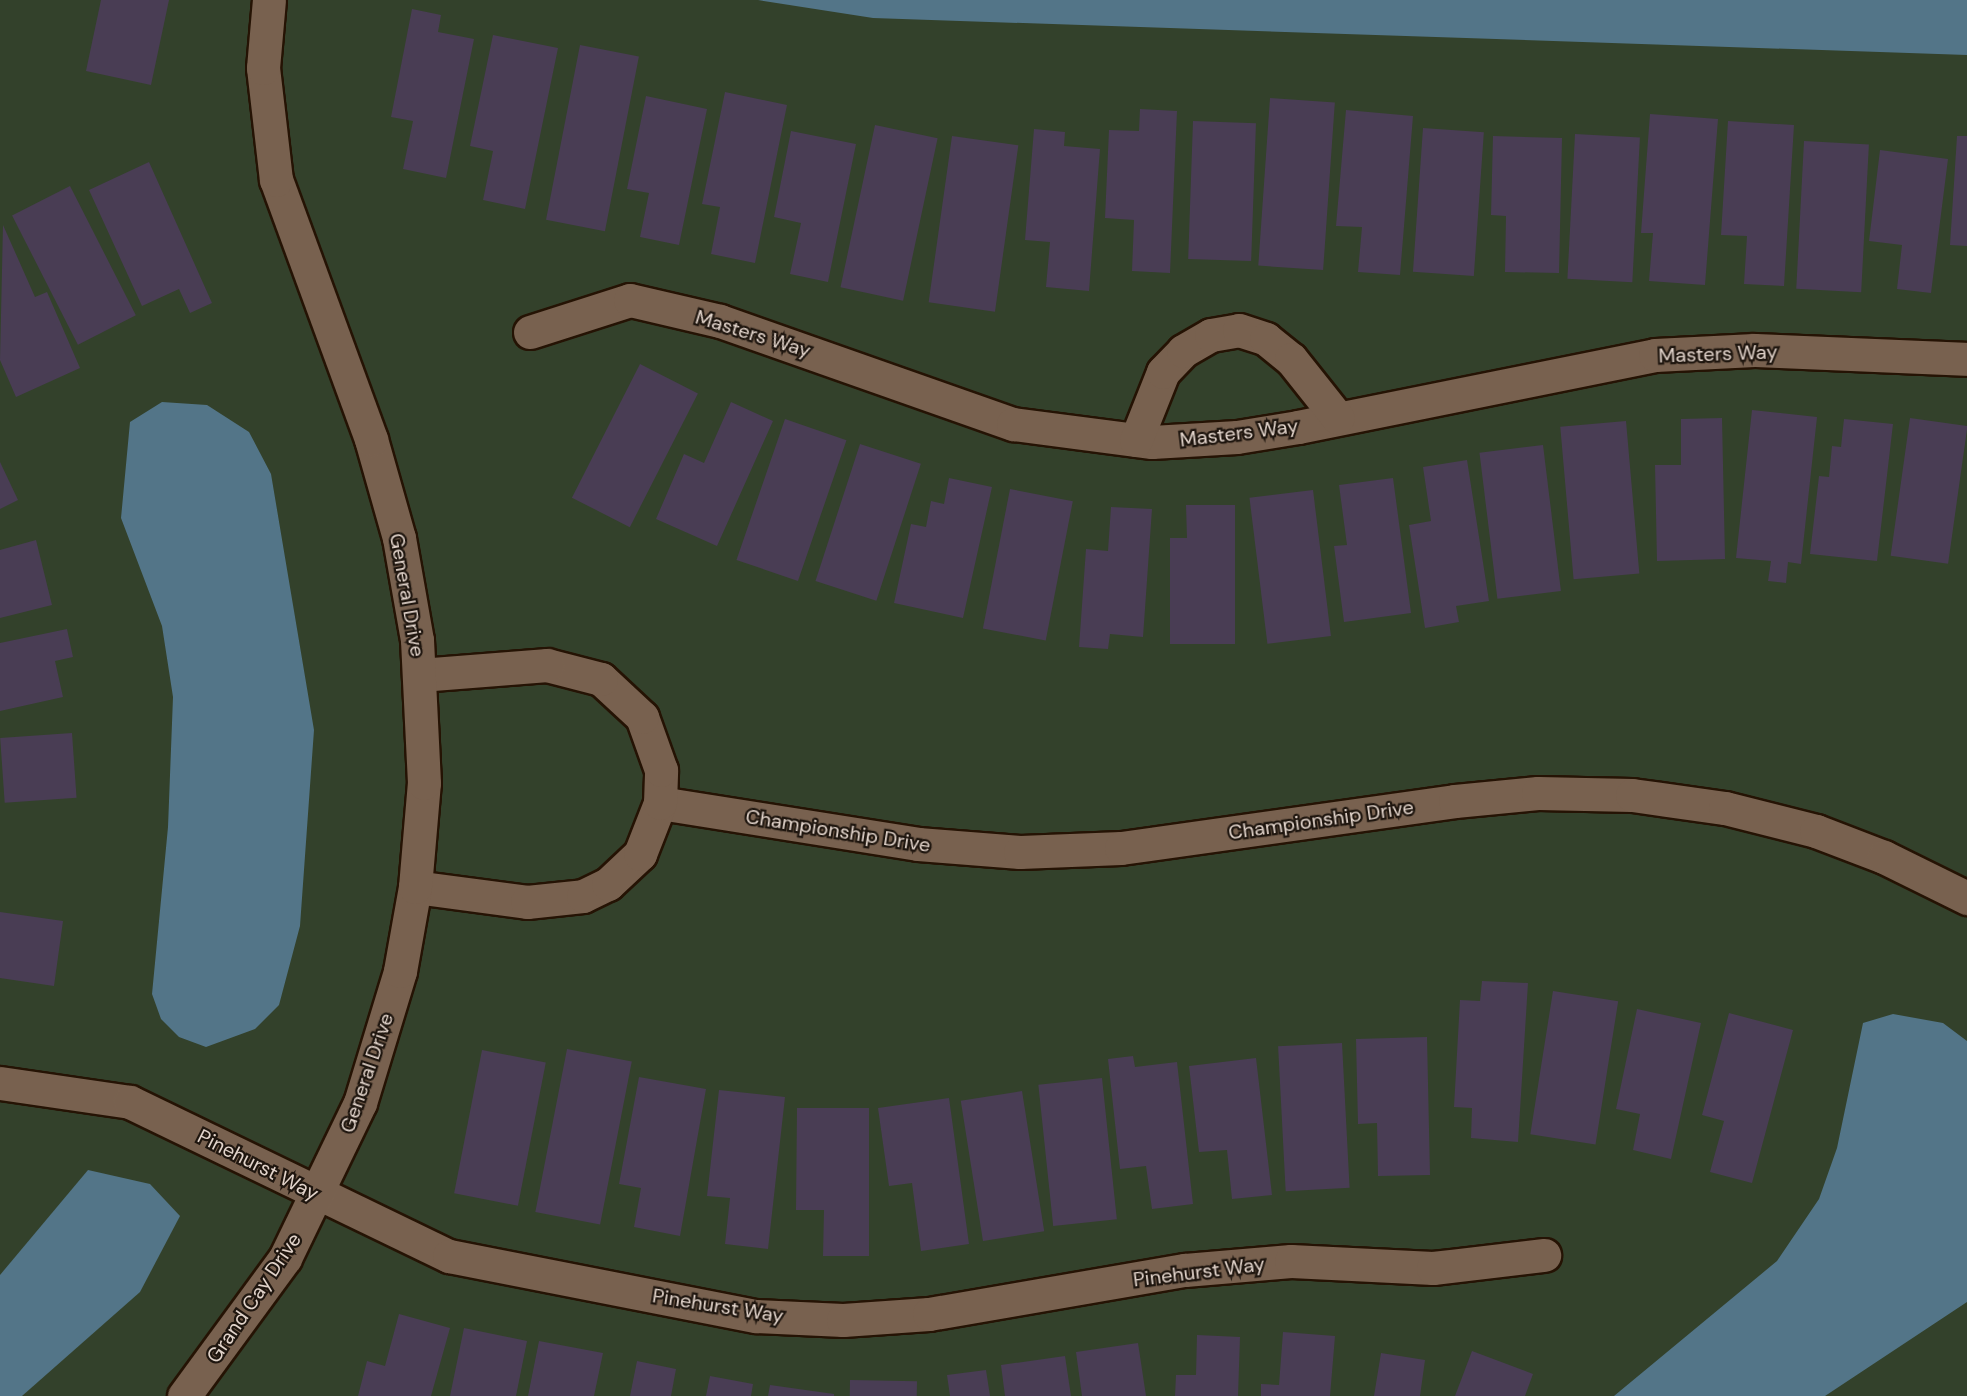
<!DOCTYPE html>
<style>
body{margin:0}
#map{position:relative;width:1967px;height:1396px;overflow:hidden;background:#3f2b1b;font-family:"DM Sans",sans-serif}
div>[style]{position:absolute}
.green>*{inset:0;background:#33412b;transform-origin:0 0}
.water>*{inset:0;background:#537588}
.building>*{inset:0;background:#493d54;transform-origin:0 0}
.roads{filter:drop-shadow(2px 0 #251304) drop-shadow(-2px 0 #251304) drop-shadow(0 2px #251304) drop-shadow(0 -2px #251304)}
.minor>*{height:33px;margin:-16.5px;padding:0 16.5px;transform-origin:16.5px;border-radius:16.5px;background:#78614f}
span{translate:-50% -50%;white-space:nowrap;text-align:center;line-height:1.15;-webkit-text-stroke:4.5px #1f160f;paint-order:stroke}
.street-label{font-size:20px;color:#e2d4cb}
</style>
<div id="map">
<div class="green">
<div style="left:0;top:0;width:1967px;height:1396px"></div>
</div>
<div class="water">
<div style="clip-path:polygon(758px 0,1967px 0,1967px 55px,873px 18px)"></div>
<div style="clip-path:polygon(162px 402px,207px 405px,249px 432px,271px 474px,314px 730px,300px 926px,279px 1005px,255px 1029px,206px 1047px,179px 1037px,161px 1019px,152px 994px,168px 827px,173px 697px,162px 626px,121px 518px,130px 422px)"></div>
<div style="clip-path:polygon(1893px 1014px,1943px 1023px,1967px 1041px,1967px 1302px,1825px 1396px,1614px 1396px,1777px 1261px,1819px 1199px,1837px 1148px,1863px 1023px)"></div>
<div style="clip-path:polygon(88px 1170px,150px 1184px,180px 1216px,140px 1292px,22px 1396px,0 1396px,0 1275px)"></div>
</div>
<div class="building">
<div style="clip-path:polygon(101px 0,169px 0,151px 85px,86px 71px)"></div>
<div style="clip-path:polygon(412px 9px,441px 15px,438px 32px,474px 39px,446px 178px,403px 169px,413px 121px,391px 117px)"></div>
<div style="clip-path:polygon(493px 35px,558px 48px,525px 209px,483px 200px,493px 151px,470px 146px)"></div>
<div style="left:580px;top:45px;width:60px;height:178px;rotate:11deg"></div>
<div style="clip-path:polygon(725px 92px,787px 105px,755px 263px,711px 254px,720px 207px,702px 204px)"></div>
<div style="clip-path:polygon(646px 96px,707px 109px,679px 245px,640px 237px,649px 193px,627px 189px)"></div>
<div style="left:1270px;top:98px;width:65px;height:168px;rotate:4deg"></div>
<div style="clip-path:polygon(1140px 109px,1177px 111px,1170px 273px,1132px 271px,1134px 220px,1105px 218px,1109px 130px,1139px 131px)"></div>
<div style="clip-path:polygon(1346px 110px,1413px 116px,1400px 275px,1358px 272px,1362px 227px,1336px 226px)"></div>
<div style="clip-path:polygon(1650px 114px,1718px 119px,1705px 285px,1649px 281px,1653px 233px,1641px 233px)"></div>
<div style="left:1193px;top:121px;width:63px;height:138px;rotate:2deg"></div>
<div style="clip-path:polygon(1728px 121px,1794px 125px,1784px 286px,1744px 284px,1747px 236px,1721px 235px)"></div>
<div style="left:875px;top:125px;width:64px;height:166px;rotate:12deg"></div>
<div style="left:1423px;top:128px;width:61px;height:144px;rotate:4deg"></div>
<div style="clip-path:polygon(1034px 129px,1065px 132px,1064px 146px,1100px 149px,1089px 291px,1046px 287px,1050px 242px,1025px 240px)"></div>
<div style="clip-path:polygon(791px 131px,856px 144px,828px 282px,790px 274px,801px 223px,774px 217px)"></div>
<div style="left:1575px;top:134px;width:65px;height:145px;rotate:3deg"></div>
<div style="left:952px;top:136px;width:67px;height:168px;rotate:8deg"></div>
<div style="clip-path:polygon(1493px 136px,1562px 138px,1559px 273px,1505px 272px,1506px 216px,1491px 215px)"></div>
<div style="clip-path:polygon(1957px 136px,1967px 136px,1967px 246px,1950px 245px)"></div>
<div style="left:1804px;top:141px;width:65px;height:148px;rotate:3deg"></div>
<div style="clip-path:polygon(1880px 150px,1948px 159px,1931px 293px,1897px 289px,1902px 245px,1869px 241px)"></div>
<div style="clip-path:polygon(149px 162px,212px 303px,190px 313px,179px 289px,142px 306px,89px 190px)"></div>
<div style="left:70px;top:186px;width:145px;height:65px;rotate:63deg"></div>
<div style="clip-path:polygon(3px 225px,35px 297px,47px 292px,80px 368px,16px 397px,0 360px)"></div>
<div style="left:640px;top:364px;width:65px;height:150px;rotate:27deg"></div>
<div style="clip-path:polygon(731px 402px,773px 421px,717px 546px,656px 519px,684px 454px,704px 463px)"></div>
<div style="clip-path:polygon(1752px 410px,1817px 417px,1801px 564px,1788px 562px,1786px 583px,1768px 581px,1771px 561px,1736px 558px)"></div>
<div style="clip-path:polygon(1722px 418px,1725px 559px,1657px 561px,1655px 465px,1681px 465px,1681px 419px)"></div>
<div style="left:1910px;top:418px;width:58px;height:139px;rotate:8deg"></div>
<div style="left:785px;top:419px;width:65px;height:149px;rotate:19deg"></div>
<div style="clip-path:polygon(1844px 419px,1893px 424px,1877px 561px,1810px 554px,1819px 476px,1829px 477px,1832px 446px,1841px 447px)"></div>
<div style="left:1626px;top:421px;width:153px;height:66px;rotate:85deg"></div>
<div style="left:860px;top:444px;width:64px;height:144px;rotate:18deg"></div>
<div style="left:1543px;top:445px;width:147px;height:64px;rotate:83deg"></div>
<div style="clip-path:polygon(1467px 460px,1489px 601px,1456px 606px,1459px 622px,1425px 628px,1409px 525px,1431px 521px,1423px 467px)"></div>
<div style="clip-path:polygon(0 462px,18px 500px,0 509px)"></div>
<div style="clip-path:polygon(949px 478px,992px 487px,963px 618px,894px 603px,911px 524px,926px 527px,931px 501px,944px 504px)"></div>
<div style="clip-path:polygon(1393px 478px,1411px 613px,1344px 622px,1334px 546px,1347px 545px,1339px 485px)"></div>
<div style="left:1010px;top:489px;width:64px;height:142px;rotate:11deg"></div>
<div style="left:1313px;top:490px;width:147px;height:64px;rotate:83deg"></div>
<div style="clip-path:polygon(1186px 505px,1235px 505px,1235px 644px,1170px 644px,1170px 538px,1187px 538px)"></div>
<div style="clip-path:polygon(1111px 507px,1152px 509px,1143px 637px,1110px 634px,1108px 649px,1079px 647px,1086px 549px,1108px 551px)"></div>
<div style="clip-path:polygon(36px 540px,52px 605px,0 618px,0 550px)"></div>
<div style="clip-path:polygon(67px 629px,73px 657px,55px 661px,63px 697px,0 711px,0 643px)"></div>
<div style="left:72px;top:733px;width:65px;height:72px;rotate:86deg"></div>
<div style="clip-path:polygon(0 912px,63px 921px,54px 986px,0 978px)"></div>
<div style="clip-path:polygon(1482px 981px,1528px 983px,1518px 1142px,1471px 1138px,1472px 1108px,1454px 1107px,1460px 1000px,1480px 1001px)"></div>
<div style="left:1553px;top:991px;width:66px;height:145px;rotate:9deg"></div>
<div style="clip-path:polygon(1637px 1009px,1701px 1023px,1671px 1159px,1633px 1150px,1640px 1114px,1616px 1109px)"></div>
<div style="clip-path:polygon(1729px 1013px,1793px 1030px,1752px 1183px,1710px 1172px,1724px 1121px,1702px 1115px)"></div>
<div style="clip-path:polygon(1427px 1037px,1430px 1175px,1378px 1176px,1377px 1123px,1358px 1124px,1356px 1039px)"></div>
<div style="left:1342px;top:1043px;width:145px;height:64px;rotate:87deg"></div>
<div style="left:567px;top:1049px;width:66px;height:166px;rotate:11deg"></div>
<div style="left:482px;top:1050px;width:65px;height:146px;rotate:11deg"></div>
<div style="clip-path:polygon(1133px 1056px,1135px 1067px,1177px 1062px,1193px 1204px,1152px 1209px,1146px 1166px,1120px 1169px,1108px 1059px)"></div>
<div style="clip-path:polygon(1256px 1058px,1272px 1195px,1232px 1199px,1227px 1150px,1199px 1152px,1189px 1066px)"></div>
<div style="clip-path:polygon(639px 1077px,706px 1089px,680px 1236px,634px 1227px,641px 1188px,619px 1184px)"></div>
<div style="left:1102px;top:1078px;width:142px;height:64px;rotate:84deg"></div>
<div style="clip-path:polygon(719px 1090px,785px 1097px,768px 1249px,725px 1244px,730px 1198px,707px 1196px)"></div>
<div style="left:1022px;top:1091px;width:142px;height:62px;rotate:81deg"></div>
<div style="clip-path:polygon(949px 1098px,969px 1244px,921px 1251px,912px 1183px,889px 1186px,878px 1108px)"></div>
<div style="clip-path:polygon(797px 1108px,869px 1108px,869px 1256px,823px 1256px,824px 1210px,796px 1210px)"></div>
<div style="clip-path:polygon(399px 1314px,450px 1328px,431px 1396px,358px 1396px,367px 1361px,385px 1366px)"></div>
<div style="clip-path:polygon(464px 1328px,527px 1341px,516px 1396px,450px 1396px)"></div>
<div style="clip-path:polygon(1283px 1332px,1335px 1336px,1330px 1396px,1261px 1396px,1261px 1384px,1279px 1385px)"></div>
<div style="clip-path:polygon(1197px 1335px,1240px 1337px,1238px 1396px,1175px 1396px,1176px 1375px,1196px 1375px)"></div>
<div style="clip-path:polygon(539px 1341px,603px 1353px,594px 1396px,528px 1396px)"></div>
<div style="clip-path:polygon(1138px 1343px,1146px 1396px,1082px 1396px,1076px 1352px)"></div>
<div style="clip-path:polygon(1472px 1351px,1533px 1374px,1525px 1396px,1455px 1396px)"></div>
<div style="clip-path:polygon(1381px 1353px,1425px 1360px,1420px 1396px,1374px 1396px)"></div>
<div style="clip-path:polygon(1065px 1356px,1071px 1396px,1005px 1396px,1001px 1365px)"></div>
<div style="clip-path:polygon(637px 1361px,676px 1369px,671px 1396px,630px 1396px)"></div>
<div style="clip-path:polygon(986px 1370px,990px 1396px,950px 1396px,947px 1375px)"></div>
<div style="clip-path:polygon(710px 1376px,753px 1384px,751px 1396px,706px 1396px)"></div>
<div style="left:850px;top:1380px;width:67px;height:16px;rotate:1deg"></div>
<div style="clip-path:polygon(770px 1385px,834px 1394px,834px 1396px,768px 1396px)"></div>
</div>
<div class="roads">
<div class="minor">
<div style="left:530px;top:332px;width:105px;rotate:-17.7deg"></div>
<div style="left:630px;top:300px;width:92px;rotate:13.1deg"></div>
<div style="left:720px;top:321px;width:311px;rotate:19.4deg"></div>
<div style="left:1013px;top:424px;width:140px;rotate:7.4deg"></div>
<div style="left:1152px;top:442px;width:85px;rotate:-3.4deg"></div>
<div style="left:1237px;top:437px;width:62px;rotate:-9.3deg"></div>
<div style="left:1298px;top:427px;width:364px;rotate:-11.4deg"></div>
<div style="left:1655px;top:355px;width:99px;rotate:-2.9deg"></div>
<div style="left:1754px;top:350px;width:213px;rotate:2.4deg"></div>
<div style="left:1136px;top:440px;width:73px;rotate:-68.3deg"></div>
<div style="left:1163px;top:372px;width:29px;rotate:-46deg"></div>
<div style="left:1183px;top:351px;width:32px;rotate:-30deg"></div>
<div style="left:1211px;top:335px;width:28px;rotate:-10deg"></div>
<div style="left:1239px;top:330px;width:28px;rotate:18deg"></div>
<div style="left:1266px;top:339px;width:32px;rotate:39deg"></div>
<div style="left:1291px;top:359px;width:75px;rotate:51.5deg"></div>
<div style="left:660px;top:803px;width:261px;rotate:9deg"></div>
<div style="left:918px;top:844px;width:102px;rotate:4.5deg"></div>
<div style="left:1020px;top:852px;width:101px;rotate:-2.3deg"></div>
<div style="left:1121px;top:848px;width:337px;rotate:-8deg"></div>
<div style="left:1455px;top:801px;width:83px;rotate:-5.5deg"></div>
<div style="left:1538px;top:793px;width:94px;rotate:1.2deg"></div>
<div style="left:1632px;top:795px;width:94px;rotate:8deg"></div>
<div style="left:1725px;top:808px;width:94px;rotate:14.2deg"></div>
<div style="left:1816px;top:831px;width:73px;rotate:20.9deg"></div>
<div style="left:1884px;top:857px;width:93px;rotate:26.3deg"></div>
<div style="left:415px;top:887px;width:113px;rotate:7.6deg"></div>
<div style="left:527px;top:902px;width:56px;rotate:-6.1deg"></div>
<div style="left:583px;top:896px;width:28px;rotate:-26deg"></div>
<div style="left:608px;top:884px;width:44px;rotate:-43.2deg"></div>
<div style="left:640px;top:854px;width:55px;rotate:-68.6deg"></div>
<div style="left:660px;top:803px;width:33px;rotate:-88deg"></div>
<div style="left:661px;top:770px;width:56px;rotate:-109.7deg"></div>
<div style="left:642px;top:717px;width:56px;rotate:-137.2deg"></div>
<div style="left:601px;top:679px;width:56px;rotate:-165.5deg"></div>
<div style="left:547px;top:665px;width:127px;rotate:175.5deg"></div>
<div style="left:0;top:1083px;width:131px;rotate:8.3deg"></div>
<div style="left:130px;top:1102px;width:354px;rotate:25.8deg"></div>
<div style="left:449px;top:1256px;width:313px;rotate:11.1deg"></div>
<div style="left:756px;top:1316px;width:87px;rotate:2.6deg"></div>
<div style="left:843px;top:1320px;width:86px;rotate:-4deg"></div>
<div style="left:929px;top:1314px;width:260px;rotate:-9.8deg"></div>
<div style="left:1185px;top:1270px;width:106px;rotate:-4.9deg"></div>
<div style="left:1291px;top:1261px;width:142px;rotate:2.8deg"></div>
<div style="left:1433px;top:1268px;width:112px;rotate:-6.7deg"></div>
<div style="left:184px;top:1396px;width:171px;rotate:-53.8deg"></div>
<div style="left:285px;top:1258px;width:172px;rotate:-64.2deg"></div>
<div style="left:360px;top:1103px;width:138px;rotate:-73.1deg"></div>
<div style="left:400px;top:971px;width:85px;rotate:-79.9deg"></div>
<div style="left:415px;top:887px;width:104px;rotate:-85.1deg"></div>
<div style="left:424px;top:783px;width:143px;rotate:-92.8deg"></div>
<div style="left:417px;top:640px;width:104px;rotate:-100deg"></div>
<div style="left:399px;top:538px;width:103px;rotate:-105.8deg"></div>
<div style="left:371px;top:439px;width:276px;rotate:-110.1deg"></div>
<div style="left:276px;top:180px;width:113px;rotate:-96.6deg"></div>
<div style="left:263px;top:68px;width:68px;rotate:-85deg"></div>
</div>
</div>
<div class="street-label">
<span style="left:753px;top:334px;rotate:17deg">Masters Way</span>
<span style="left:1718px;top:354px;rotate:-2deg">Masters Way</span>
<span style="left:1239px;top:433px;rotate:-7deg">Masters Way</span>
<span style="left:407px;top:595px;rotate:80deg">General Drive</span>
<span style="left:1321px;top:820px;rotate:-8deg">Championship Drive</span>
<span style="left:838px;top:831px;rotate:9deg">Championship Drive</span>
<span style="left:367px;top:1073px;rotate:-71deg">General Drive</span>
<span style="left:258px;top:1165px;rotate:27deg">Pinehurst Way</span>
<span style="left:1199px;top:1272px;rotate:-7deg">Pinehurst Way</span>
<span style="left:254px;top:1298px;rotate:-56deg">Grand Cay Drive</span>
<span style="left:718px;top:1306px;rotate:9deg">Pinehurst Way</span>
</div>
</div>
